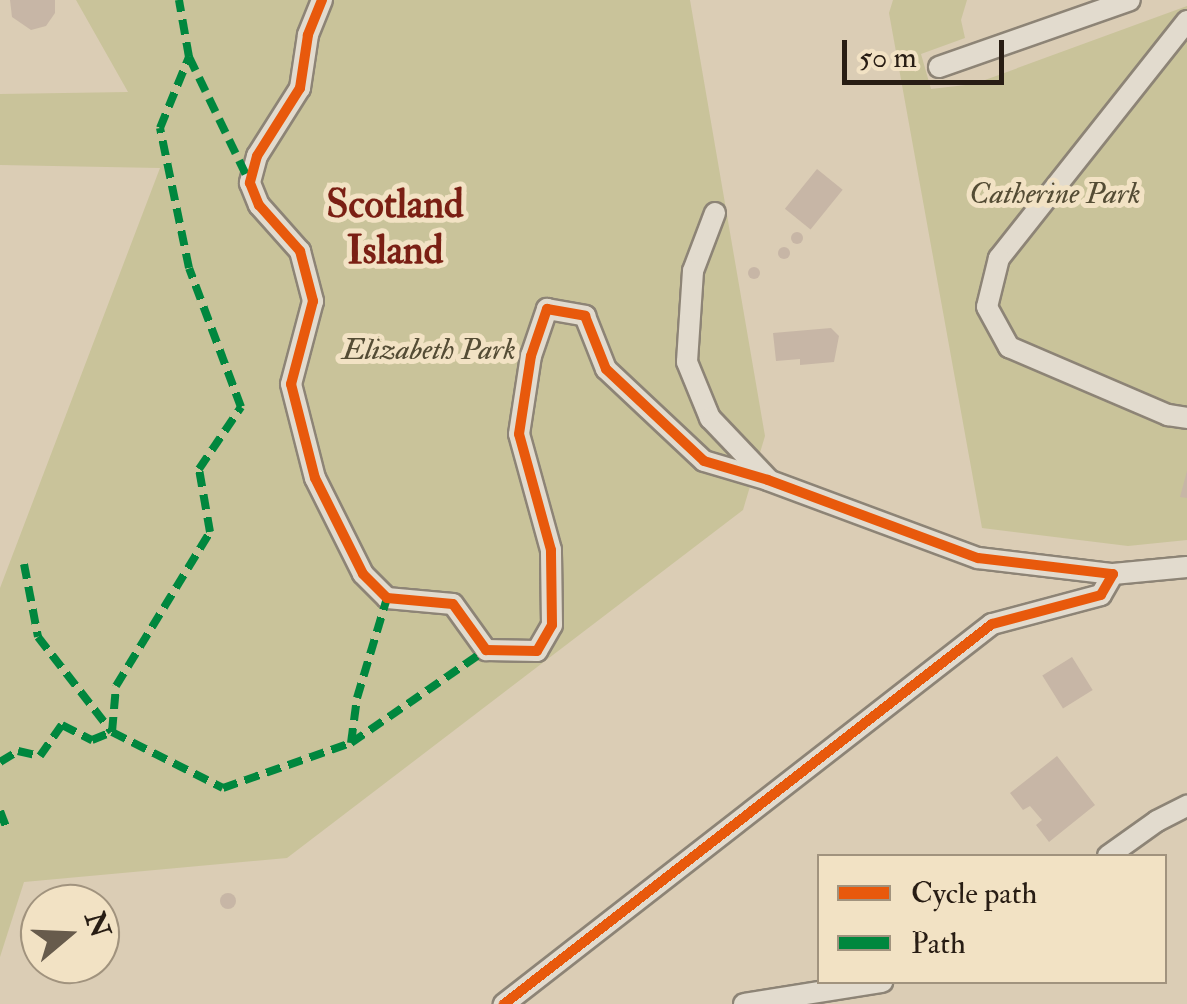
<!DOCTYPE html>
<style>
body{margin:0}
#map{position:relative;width:1187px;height:1004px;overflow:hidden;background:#dbcdb5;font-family:"IM FELL Double Pica",serif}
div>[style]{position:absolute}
.green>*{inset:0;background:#c9c39a}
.building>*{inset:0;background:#c7b6a6;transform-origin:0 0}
.round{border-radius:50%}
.roads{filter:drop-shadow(2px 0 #8d8476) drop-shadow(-2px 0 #8d8476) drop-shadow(0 2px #8d8476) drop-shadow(0 -2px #8d8476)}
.minor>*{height:20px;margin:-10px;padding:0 10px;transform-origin:10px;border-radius:10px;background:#e2dbce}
.quiet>*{height:8px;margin-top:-4px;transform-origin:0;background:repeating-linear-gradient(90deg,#00873e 0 15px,transparent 0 23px)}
.cycleway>*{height:10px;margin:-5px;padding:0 5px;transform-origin:5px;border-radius:5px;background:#e8590c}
span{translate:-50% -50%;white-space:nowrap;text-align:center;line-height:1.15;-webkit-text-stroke:10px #f2e2c4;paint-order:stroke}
.park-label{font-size:30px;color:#544c35;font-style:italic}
.district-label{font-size:40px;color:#7a1f14;font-weight:700}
.legend{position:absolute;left:817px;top:854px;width:350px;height:130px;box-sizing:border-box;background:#f2e2c4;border:2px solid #a1937e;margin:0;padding:12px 18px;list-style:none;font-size:30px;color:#281d14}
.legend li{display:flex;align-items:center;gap:20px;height:50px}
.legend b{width:50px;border:2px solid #a1937e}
.north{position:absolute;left:20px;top:884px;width:100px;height:100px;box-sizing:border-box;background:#f2e2c4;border:2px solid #a1937e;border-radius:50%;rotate:71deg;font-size:28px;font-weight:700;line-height:40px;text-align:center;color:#281d14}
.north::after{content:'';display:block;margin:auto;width:35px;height:45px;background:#675b4c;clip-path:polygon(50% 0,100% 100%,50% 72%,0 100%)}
.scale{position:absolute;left:842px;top:40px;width:162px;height:45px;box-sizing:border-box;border:5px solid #281d14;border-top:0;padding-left:12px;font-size:30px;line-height:35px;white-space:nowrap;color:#281d14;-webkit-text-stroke:8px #f2e2c4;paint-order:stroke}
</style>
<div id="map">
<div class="green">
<div style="clip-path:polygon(76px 0,690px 0,765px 436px,743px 510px,287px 858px,24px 882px,0 957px,0 588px,160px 168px,0 165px,0 94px,128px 92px)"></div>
<div style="clip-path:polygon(893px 0,967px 0,961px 20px,965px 38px,921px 54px,931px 89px,974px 84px,1187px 6px,1187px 540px,1128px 546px,982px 528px,889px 13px)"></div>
</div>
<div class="building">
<div style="clip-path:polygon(10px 0,55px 0,55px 13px,46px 26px,31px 30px,12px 17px)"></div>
<div style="left:817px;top:169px;width:33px;height:51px;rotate:39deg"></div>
<div class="round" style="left:791px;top:232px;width:12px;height:12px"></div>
<div class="round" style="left:778px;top:247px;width:12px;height:12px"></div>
<div class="round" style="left:748px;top:267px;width:12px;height:12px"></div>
<div style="clip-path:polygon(831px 328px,839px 336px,834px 362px,800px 365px,800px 359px,776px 361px,773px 333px)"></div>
<div style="clip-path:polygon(1187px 471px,1187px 498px,1180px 497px)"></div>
<div style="left:1072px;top:657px;width:39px;height:35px;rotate:58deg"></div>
<div style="clip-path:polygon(1057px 756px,1095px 805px,1049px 842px,1036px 825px,1042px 820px,1030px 806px,1023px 810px,1010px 793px)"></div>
<div class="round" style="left:220px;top:893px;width:16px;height:16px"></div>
</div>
<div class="roads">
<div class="minor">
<div style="left:322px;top:0;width:38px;rotate:112deg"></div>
<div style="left:308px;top:35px;width:54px;rotate:98.6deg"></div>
<div style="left:300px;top:88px;width:80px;rotate:122.3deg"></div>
<div style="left:257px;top:156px;width:28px;rotate:105deg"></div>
<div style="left:250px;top:183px;width:24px;rotate:68deg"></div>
<div style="left:259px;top:205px;width:62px;rotate:48.3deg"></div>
<div style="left:300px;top:251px;width:52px;rotate:75.4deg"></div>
<div style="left:313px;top:301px;width:86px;rotate:104.8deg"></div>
<div style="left:291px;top:384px;width:97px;rotate:75.7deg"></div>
<div style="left:315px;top:478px;width:107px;rotate:63.4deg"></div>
<div style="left:363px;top:574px;width:34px;rotate:45deg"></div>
<div style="left:387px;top:598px;width:66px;rotate:5.2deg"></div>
<div style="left:453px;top:604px;width:57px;rotate:54.3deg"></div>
<div style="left:486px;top:650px;width:51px;rotate:1.1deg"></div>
<div style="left:537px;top:651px;width:30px;rotate:-60deg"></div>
<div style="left:552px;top:625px;width:75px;rotate:-90.8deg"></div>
<div style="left:551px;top:550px;width:120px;rotate:-105.4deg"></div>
<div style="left:519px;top:434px;width:79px;rotate:-81.3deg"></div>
<div style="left:531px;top:356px;width:50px;rotate:-71.2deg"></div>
<div style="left:547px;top:309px;width:39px;rotate:10deg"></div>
<div style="left:585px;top:316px;width:57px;rotate:68.4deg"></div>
<div style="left:606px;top:369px;width:134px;rotate:43.2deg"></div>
<div style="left:704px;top:461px;width:67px;rotate:16.5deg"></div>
<div style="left:768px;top:480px;width:224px;rotate:20.4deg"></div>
<div style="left:978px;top:558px;width:136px;rotate:6.8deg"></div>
<div style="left:1113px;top:574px;width:24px;rotate:120deg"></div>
<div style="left:1101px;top:595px;width:113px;rotate:165.1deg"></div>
<div style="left:992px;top:624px;width:619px;rotate:142.09deg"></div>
<div style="left:1187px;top:21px;width:303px;rotate:128.4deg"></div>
<div style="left:999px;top:258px;width:50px;rotate:103.8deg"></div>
<div style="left:987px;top:307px;width:46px;rotate:61.2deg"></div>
<div style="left:1009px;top:347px;width:173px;rotate:23.2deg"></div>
<div style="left:1168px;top:415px;width:19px;rotate:9deg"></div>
<div style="left:939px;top:67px;width:202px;rotate:-19.3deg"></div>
<div style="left:715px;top:213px;width:62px;rotate:110.8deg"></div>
<div style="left:693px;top:271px;width:91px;rotate:93.8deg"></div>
<div style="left:687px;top:362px;width:61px;rotate:67.7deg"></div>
<div style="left:710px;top:418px;width:84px;rotate:46.4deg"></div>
<div style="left:1113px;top:574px;width:74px;rotate:-5.4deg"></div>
<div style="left:1108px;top:856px;width:60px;rotate:-35.5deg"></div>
<div style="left:1157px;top:821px;width:34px;rotate:-27deg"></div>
<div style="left:744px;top:1004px;width:140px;rotate:-9.1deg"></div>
</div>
</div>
<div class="quiet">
<div style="left:189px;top:57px;width:140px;rotate:64.2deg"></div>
<div style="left:24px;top:564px;width:74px;rotate:79.1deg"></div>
<div style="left:38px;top:637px;width:120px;rotate:52.1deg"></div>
<div style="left:112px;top:732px;width:124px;rotate:26.8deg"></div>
<div style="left:223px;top:788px;width:136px;rotate:-19.4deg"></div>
<div style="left:351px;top:743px;width:164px;rotate:-34.6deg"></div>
<div style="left:351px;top:743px;width:45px;rotate:-82.4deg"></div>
<div style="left:357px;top:698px;width:104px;rotate:-73.3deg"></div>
<div style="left:0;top:762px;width:21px;rotate:-31deg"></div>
<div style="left:18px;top:751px;width:23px;rotate:13deg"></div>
<div style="left:40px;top:756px;width:38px;rotate:-55deg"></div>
<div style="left:62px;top:725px;width:34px;rotate:27deg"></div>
<div style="left:92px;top:740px;width:22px;rotate:-22deg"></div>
<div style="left:112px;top:732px;width:46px;rotate:-85deg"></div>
<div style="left:116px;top:686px;width:180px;rotate:-58.6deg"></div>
<div style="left:210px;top:532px;width:64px;rotate:-99.9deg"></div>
<div style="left:199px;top:469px;width:75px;rotate:-55.9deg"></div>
<div style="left:241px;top:407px;width:148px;rotate:-110.5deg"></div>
<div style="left:189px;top:268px;width:143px;rotate:-101.7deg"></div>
<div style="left:160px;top:128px;width:77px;rotate:-67.8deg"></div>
<div style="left:189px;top:57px;width:58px;rotate:-100deg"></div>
<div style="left:0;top:811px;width:17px;rotate:69deg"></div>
</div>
<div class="cycleway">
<div style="left:322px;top:0;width:38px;rotate:112deg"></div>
<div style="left:308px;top:35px;width:54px;rotate:98.6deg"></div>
<div style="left:300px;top:88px;width:80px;rotate:122.3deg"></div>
<div style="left:257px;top:156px;width:28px;rotate:105deg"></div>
<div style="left:250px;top:183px;width:24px;rotate:68deg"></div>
<div style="left:259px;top:205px;width:62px;rotate:48.3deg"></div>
<div style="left:300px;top:251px;width:52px;rotate:75.4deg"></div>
<div style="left:313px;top:301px;width:86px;rotate:104.8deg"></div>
<div style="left:291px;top:384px;width:97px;rotate:75.7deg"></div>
<div style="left:315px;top:478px;width:107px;rotate:63.4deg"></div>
<div style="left:363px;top:574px;width:34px;rotate:45deg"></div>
<div style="left:387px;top:598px;width:66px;rotate:5.2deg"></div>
<div style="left:453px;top:604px;width:57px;rotate:54.3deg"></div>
<div style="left:486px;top:650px;width:51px;rotate:1.1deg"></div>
<div style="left:537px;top:651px;width:30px;rotate:-60deg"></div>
<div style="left:552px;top:625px;width:75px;rotate:-90.8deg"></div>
<div style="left:551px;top:550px;width:120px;rotate:-105.4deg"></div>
<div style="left:519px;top:434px;width:79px;rotate:-81.3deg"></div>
<div style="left:531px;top:356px;width:50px;rotate:-71.2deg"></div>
<div style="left:547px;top:309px;width:39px;rotate:10deg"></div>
<div style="left:585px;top:316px;width:57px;rotate:68.4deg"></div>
<div style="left:606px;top:369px;width:134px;rotate:43.2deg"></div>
<div style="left:704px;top:461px;width:67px;rotate:16.5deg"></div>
<div style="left:768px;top:480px;width:224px;rotate:20.4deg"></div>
<div style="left:978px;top:558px;width:136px;rotate:6.8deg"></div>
<div style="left:1113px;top:574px;width:24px;rotate:120deg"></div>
<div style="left:1101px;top:595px;width:113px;rotate:165.1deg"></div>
<div style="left:992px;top:624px;width:619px;rotate:142.09deg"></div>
</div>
<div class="park-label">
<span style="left:1055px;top:194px">Catherine Park</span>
<span style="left:429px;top:350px">Elizabeth Park</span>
</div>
<div class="district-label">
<span style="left:395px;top:228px">Scotland<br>Island</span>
</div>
<ul class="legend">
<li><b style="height:12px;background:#e8590c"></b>Cycle path</li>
<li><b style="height:12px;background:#00873e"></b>Path</li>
</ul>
<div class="north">N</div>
<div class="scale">50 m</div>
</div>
